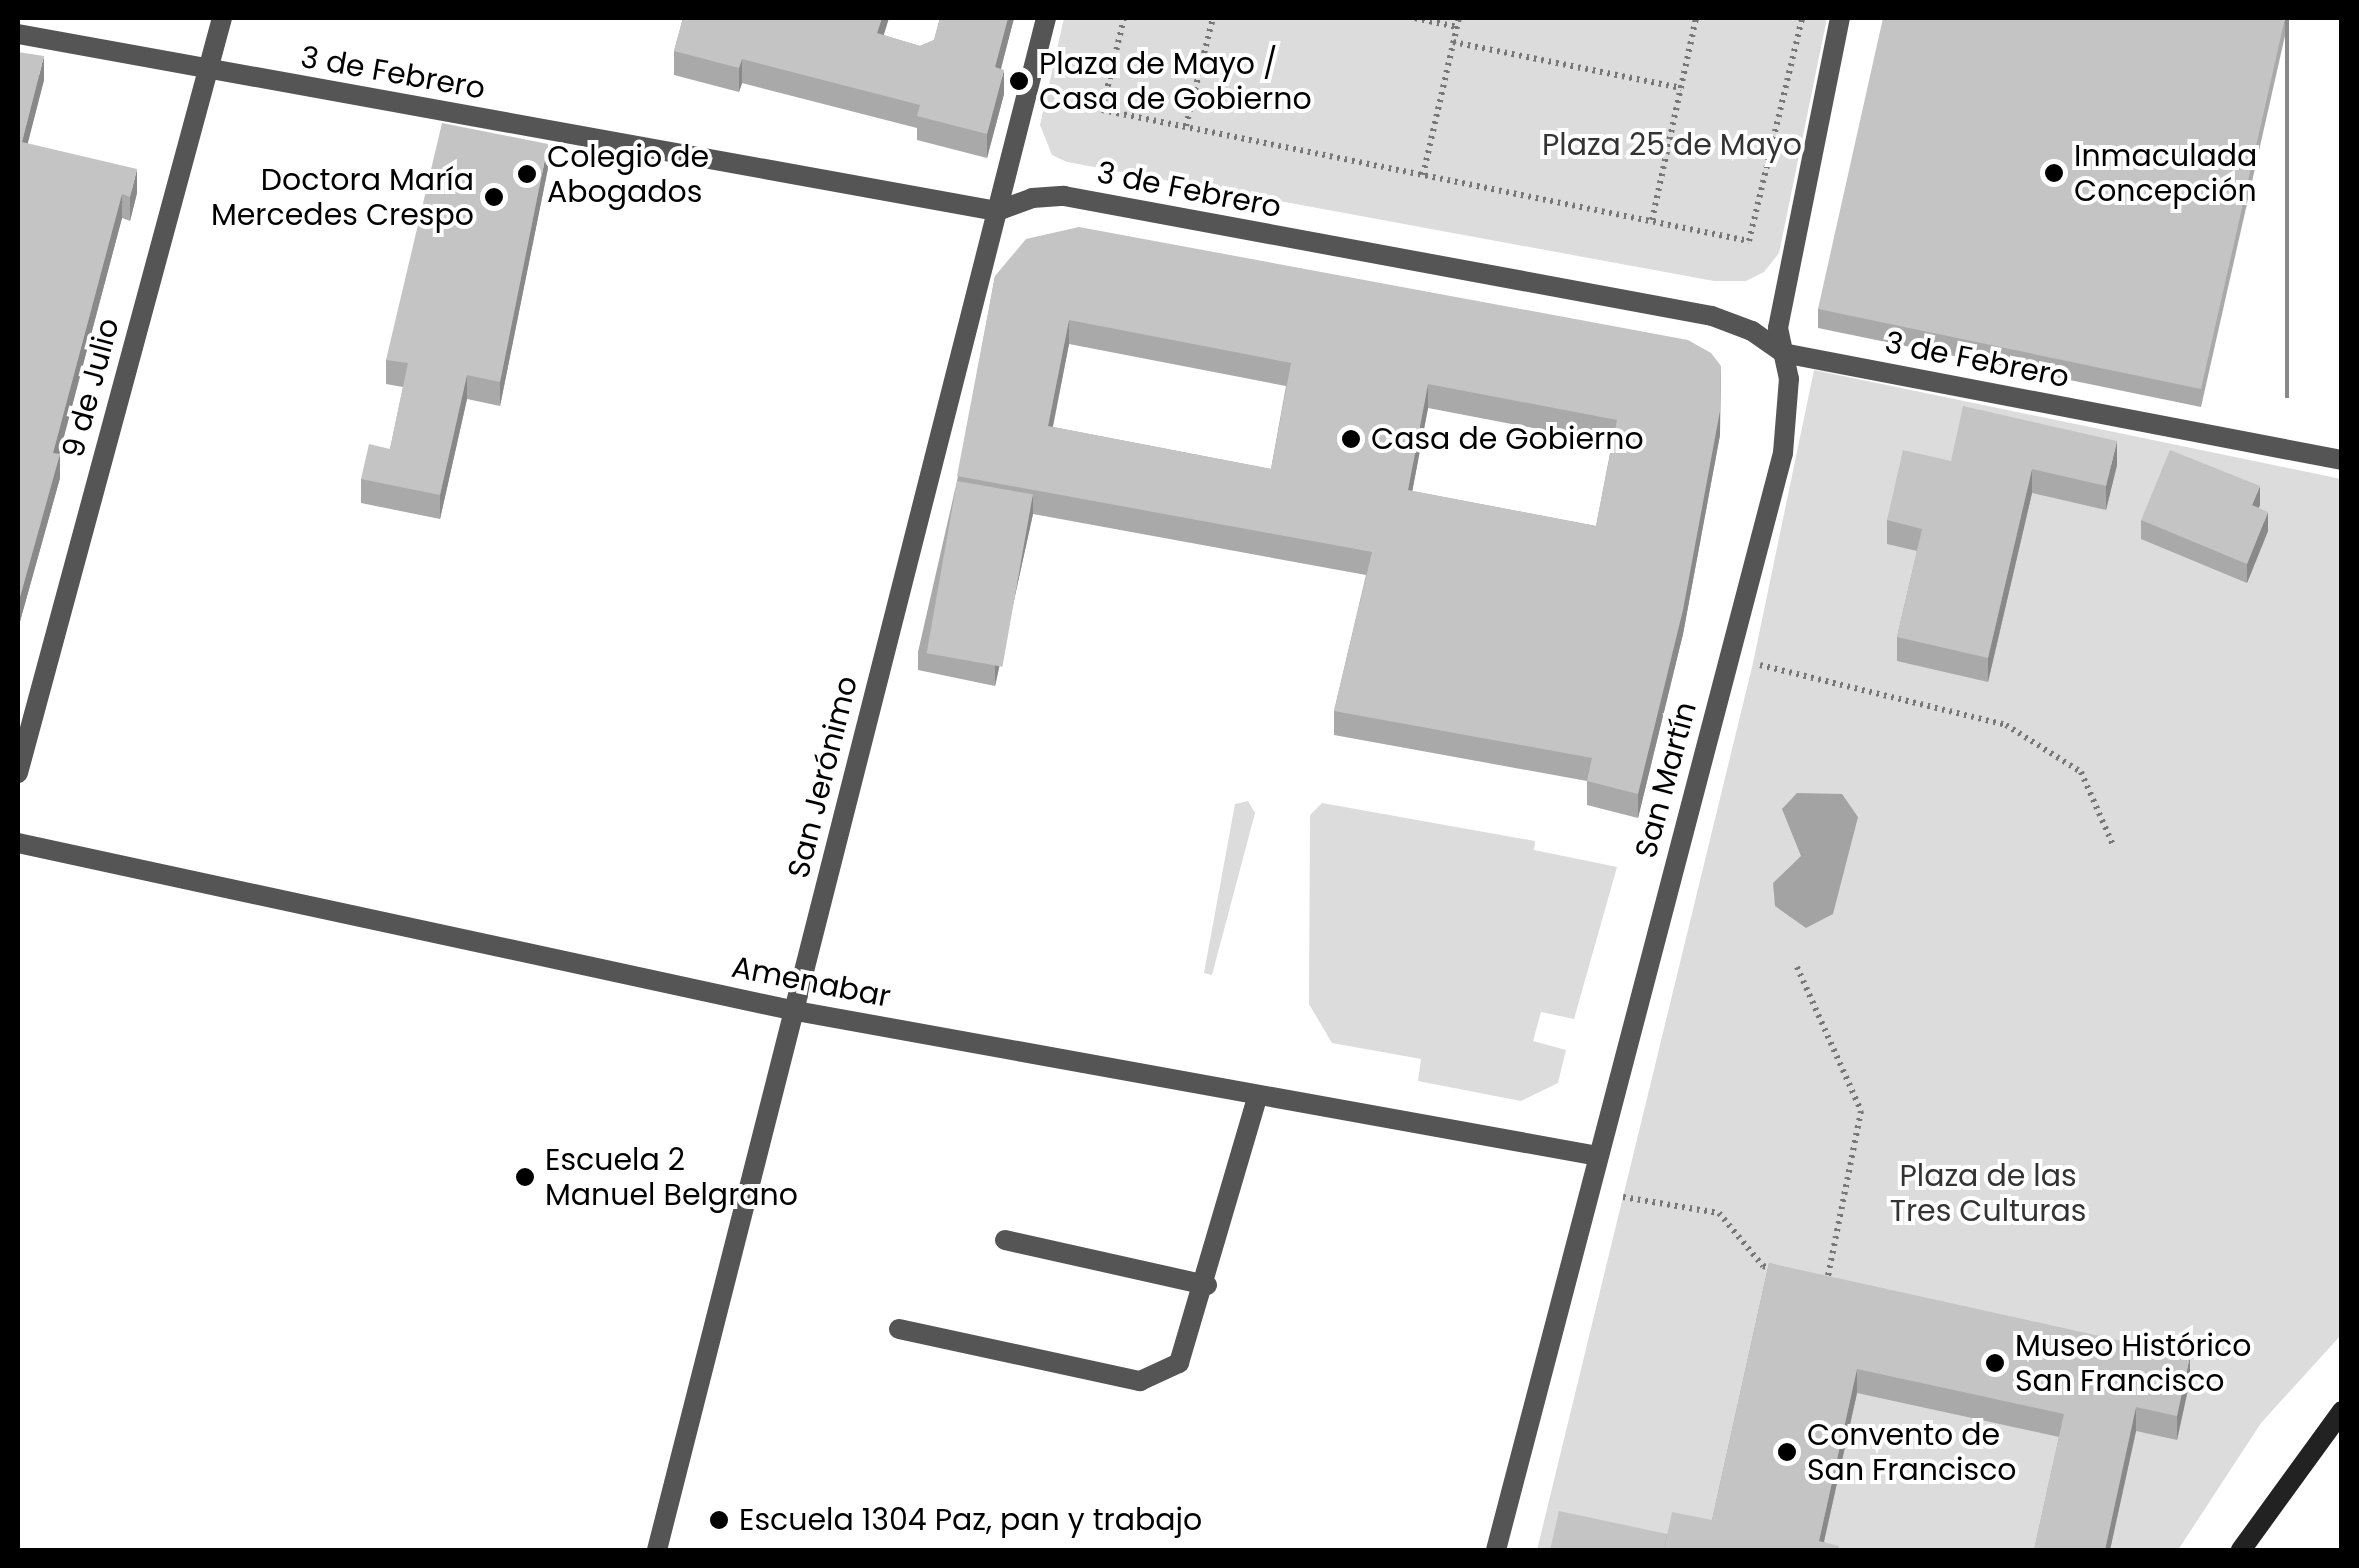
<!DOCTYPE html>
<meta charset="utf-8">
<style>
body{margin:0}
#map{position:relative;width:2359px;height:1568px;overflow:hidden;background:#fff;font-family:Poppins,sans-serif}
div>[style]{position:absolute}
.green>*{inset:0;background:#dcdcdc}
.water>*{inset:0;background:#a3a3a3}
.path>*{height:6px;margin-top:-3px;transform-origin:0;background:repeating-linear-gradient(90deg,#777 0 2.5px,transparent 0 7.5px)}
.lane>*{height:20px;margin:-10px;padding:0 10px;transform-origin:10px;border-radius:10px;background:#555}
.street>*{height:20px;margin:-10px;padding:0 10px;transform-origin:10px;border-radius:10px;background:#555}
.secondary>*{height:20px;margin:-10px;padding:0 10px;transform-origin:10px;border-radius:10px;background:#222}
.wall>*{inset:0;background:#a9a9a9}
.shaded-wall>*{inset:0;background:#898989;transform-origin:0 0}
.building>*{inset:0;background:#c4c4c4;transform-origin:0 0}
.dots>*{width:28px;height:28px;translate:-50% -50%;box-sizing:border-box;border:5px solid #fff;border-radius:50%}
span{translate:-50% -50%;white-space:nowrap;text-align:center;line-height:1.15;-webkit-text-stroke:8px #fff;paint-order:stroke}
.poi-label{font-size:30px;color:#000}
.left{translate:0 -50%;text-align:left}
.right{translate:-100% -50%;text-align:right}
.street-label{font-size:30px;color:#000}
.park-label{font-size:30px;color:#333}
.frame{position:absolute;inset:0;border:20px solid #000;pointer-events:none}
</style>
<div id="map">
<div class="green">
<div style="clip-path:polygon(1064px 18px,1827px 18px,1779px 253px,1764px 272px,1746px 281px,1714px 281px,1067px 162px,1052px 155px,1040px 125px)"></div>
<div style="clip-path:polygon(1814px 370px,2341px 479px,2341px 1335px,2261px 1423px,2178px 1550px,1537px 1550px,1753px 663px)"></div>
<div style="clip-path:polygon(1248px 801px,1255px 813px,1212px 975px,1204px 973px,1235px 804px)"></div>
<div style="clip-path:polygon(1322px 803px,1535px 841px,1534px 850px,1617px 867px,1574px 1019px,1541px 1012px,1533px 1041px,1566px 1050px,1558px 1083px,1521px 1101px,1418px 1081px,1421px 1059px,1332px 1043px,1309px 1004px,1310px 815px)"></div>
</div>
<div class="water">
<div style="clip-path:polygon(1797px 793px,1842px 794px,1858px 817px,1833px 914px,1806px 928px,1775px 906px,1773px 883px,1801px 856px,1782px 809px)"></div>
</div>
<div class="path">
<div style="left:1124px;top:18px;width:95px;rotate:103.4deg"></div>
<div style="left:1102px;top:110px;width:660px;rotate:11.45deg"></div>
<div style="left:1749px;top:241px;width:229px;rotate:-76.6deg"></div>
<div style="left:1415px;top:18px;width:43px;rotate:12.1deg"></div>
<div style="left:1453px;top:42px;width:233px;rotate:11.4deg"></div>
<div style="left:1186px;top:126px;width:111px;rotate:-76deg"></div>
<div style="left:1423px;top:175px;width:161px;rotate:-77.1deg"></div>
<div style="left:1652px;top:220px;width:207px;rotate:-77.7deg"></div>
<div style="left:1760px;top:665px;width:253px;rotate:13.7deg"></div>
<div style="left:2006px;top:725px;width:89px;rotate:32.1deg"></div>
<div style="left:2081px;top:772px;width:82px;rotate:66.3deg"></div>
<div style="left:1797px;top:967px;width:158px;rotate:66deg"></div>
<div style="left:1861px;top:1111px;width:173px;rotate:101.3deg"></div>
<div style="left:1623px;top:1197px;width:97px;rotate:9.5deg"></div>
<div style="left:1719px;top:1213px;width:69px;rotate:50.3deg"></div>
<div style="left:1763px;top:1266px;width:11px;rotate:15deg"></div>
</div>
<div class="lane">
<div style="left:1005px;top:1240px;width:207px;rotate:12.6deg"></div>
<div style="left:899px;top:1329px;width:247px;rotate:12.2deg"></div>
<div style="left:1140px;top:1381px;width:43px;rotate:-24.8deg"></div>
<div style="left:1179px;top:1363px;width:279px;rotate:-73.6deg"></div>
</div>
<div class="street">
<div style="left:18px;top:34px;width:995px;rotate:10.25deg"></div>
<div style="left:997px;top:211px;width:37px;rotate:-20deg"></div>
<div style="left:1032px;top:198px;width:32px;rotate:-4deg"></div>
<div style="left:1064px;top:196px;width:659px;rotate:10.49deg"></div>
<div style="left:1712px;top:316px;width:43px;rotate:20.6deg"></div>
<div style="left:1752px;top:331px;width:38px;rotate:35deg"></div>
<div style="left:1783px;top:353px;width:569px;rotate:10.84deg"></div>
<div style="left:18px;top:773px;width:782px;rotate:-74.88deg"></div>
<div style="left:18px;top:843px;width:796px;rotate:12.19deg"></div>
<div style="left:796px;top:1011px;width:815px;rotate:10.25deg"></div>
<div style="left:657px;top:1550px;width:1581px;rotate:-75.75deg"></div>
<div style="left:1496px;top:1550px;width:1134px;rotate:-75.34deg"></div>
<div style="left:1783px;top:453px;width:74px;rotate:-85.4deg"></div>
<div style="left:1789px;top:379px;width:52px;rotate:-102.2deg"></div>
<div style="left:1778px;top:328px;width:316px;rotate:-78.7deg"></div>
</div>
<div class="secondary">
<div style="left:2241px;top:1550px;width:172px;rotate:-54deg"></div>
</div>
<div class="wall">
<div style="clip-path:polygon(683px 18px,889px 18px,883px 35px,920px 46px,934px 40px,940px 18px,1014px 18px,1001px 69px,1004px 94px,987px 158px,917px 140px,917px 128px,742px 83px,739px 92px,674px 75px,674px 51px)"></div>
<div style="clip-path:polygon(2289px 18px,2201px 407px,1818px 328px,1818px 309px)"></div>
<div style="clip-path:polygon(18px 52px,44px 80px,27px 144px,137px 193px,130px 221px,122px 218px,59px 454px,60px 478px,19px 625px,18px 625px)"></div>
<div style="clip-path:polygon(548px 168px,500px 406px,467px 399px,440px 519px,361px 503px,361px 479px,390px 449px,403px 387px,386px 384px,386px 360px)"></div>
<div style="clip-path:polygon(evenodd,995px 276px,1720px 435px,1683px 634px,1638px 818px,1587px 805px,1587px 781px,1334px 735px,1334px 711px,1366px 575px,1033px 514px,995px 686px,918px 670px,918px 652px,957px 481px,995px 276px,1069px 344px,1286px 386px,1271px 469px,1053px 427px,1069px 344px,995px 276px,1428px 408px,1612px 443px,1596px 526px,1412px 491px,1428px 408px)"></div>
<div style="clip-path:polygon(1951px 461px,2117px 465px,2106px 510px,2032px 493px,1988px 682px,1897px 661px,1897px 637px,1917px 551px,1887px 544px,1887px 520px)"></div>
<div style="clip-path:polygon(2260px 505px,2258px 508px,2268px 531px,2247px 583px,2141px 539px,2141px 520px)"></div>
<div style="clip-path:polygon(1769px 1263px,2190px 1380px,2177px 1440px,2136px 1431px,2110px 1550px,2034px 1550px,2059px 1437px,1857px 1393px,1824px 1542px,1839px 1550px,1550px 1550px,1667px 1534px,1712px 1520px)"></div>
</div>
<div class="shaded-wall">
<div style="clip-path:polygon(882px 18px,889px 18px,877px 57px,877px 33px)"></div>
<div style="clip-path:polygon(1008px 18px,1014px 18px,995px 91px,995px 67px)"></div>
<div style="left:2285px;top:18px;width:4px;height:380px"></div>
<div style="clip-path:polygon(44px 56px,44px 80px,22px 166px,22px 142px)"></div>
<div style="clip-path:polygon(742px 59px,742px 83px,739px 92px,739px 68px)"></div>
<div style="clip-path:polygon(1004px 70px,1004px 94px,987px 158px,987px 134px)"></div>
<div style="clip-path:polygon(548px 144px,548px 168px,500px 406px,500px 382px)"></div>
<div style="clip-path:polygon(137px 169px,137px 193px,130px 221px,130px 197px)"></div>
<div style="clip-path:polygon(122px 194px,122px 218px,56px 467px,60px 454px,60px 478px,19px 625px,19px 601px,53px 453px)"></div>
<div style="clip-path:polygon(1069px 320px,1069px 344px,1048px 450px,1048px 426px)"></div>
<div style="clip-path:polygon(1721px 366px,1720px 435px,1683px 634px,1638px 818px,1638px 794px)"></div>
<div style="clip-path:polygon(467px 375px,467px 399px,440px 519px,440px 495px)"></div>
<div style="clip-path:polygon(1428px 384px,1428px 408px,1408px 514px,1408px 490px)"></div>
<div style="clip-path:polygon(2117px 441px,2117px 465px,2106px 510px,2106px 486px)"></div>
<div style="clip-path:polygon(2032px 469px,2032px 493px,1988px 682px,1988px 658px)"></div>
<div style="clip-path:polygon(2260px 486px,2260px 505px,2252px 523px,2252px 505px)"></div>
<div style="clip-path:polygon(1033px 495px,1033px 514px,995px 686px,995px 667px)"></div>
<div style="clip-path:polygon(2268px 512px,2268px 531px,2247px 583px,2247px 564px)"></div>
<div style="clip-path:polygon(2190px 1356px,2190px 1380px,2177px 1440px,2177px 1416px)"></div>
<div style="clip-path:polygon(1857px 1369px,1857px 1393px,1822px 1550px,1819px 1541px)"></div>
<div style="clip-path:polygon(2136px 1407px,2136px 1431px,2110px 1550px,2105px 1550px)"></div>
</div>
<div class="building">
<div style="clip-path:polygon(683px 18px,882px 18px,877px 33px,920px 46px,934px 40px,940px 18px,1008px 18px,995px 67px,1004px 70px,987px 134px,917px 116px,920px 105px,742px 59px,739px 68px,674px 51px)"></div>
<div style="clip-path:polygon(1883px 18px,2285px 18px,2201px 389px,1818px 309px)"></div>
<div style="clip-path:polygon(18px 52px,44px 56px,22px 142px,137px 169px,130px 197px,122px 194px,53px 453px,60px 454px,19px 601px,18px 601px)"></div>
<div style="clip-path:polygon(442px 123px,548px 144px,500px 382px,467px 375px,440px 495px,361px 479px,369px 444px,390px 449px,408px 363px,386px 360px)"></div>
<div style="clip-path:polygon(evenodd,1079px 227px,1688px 340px,1711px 353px,1721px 366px,1720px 411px,1683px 610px,1638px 794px,1587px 781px,1592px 758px,1334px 711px,1372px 552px,957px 476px,995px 276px,1026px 239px,1079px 227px,1069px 320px,1291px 363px,1271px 469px,1048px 426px,1069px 320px,1079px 227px,1428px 384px,1617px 420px,1596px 526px,1408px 490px,1428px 384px)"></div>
<div style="clip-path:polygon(1963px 406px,2117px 441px,2106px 486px,2032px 469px,1988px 658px,1897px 637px,1922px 529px,1887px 520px,1903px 450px,1951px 461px)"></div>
<div style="clip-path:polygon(2170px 450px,2260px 486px,2252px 505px,2268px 512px,2247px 564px,2141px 520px)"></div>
<div style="left:957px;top:481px;width:77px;height:175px;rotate:10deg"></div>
<div style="clip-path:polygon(1769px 1263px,2190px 1356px,2177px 1416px,2136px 1407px,2105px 1550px,2034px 1550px,2064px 1414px,1857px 1369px,1819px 1541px,1839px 1546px,1838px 1550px,1664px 1550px,1672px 1512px,1712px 1520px)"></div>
<div style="clip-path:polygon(1559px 1511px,1667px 1534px,1664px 1550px,1550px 1550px)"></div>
</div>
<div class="dots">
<div style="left:1019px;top:81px;background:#000"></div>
<div style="left:2054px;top:173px;background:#000"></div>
<div style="left:527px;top:174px;background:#000"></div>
<div style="left:494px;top:197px;background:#000"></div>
<div style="left:1351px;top:439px;background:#000"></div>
<div style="left:525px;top:1177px;background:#000"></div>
<div style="left:1995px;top:1363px;background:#000"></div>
<div style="left:1787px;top:1452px;background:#000"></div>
<div style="left:719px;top:1520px;background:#000"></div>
</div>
<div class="poi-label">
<span class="left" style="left:1039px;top:81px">Plaza de Mayo /<br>Casa de Gobierno</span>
<span class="left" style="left:2074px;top:173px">Inmaculada<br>Concepción</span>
<span class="left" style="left:547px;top:174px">Colegio de<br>Abogados</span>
<span class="right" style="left:474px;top:197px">Doctora María<br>Mercedes Crespo</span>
<span class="left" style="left:1371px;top:439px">Casa de Gobierno</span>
<span class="left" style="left:545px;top:1177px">Escuela 2<br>Manuel Belgrano</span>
<span class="left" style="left:2015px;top:1363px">Museo Histórico<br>San Francisco</span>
<span class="left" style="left:1807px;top:1452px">Convento de<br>San Francisco</span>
<span class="left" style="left:739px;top:1520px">Escuela 1304 Paz, pan y trabajo</span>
</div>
<div class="street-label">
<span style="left:393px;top:73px;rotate:10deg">3 de Febrero</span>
<span style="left:1189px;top:190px;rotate:11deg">3 de Febrero</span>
<span style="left:1977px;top:360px;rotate:11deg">3 de Febrero</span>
<span style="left:91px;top:388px;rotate:-75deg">9 de Julio</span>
<span style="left:823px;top:777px;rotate:-76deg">San Jerónimo</span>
<span style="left:1666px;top:780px;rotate:-75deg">San Martín</span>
<span style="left:811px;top:982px;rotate:11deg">Amenabar</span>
</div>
<div class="park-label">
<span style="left:1672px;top:145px">Plaza 25 de Mayo</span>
<span style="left:1988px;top:1193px">Plaza de las<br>Tres Culturas</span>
</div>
<div class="frame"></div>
</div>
